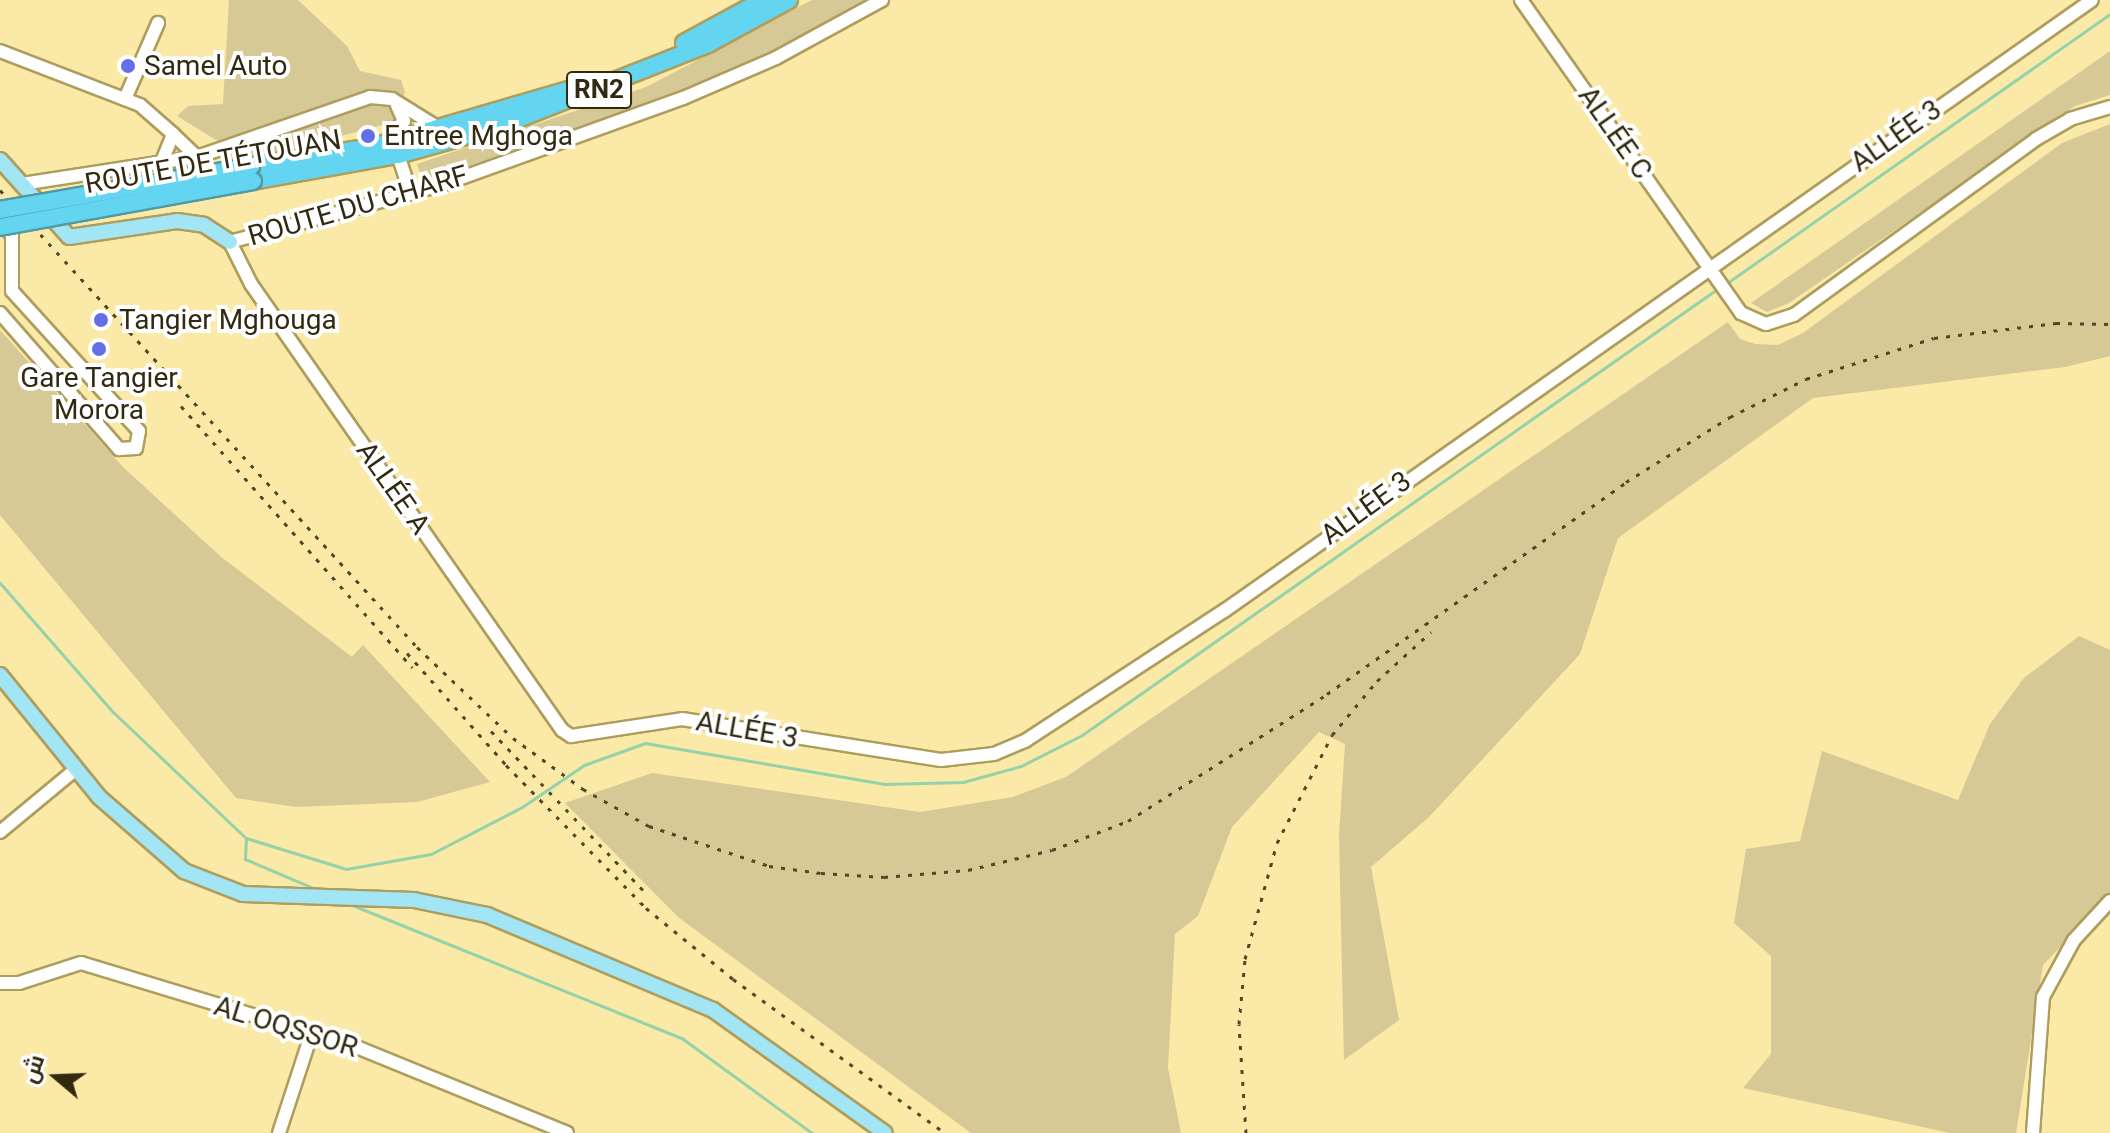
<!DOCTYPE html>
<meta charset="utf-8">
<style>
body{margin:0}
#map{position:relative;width:2110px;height:1133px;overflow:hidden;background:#fae9a7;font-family:Roboto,Cairo,sans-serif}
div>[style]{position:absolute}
.green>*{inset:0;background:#d6c996}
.stream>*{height:3px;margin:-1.5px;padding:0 1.5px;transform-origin:1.5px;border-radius:1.5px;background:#95d2aa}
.roads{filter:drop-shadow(2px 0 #ae9e5e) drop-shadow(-2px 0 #ae9e5e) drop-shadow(0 2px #ae9e5e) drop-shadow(0 -2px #ae9e5e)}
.minor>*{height:12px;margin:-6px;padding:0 6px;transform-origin:6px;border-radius:6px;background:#fff}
.major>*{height:14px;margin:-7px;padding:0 7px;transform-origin:7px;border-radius:7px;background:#a2e6f6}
.highway>*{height:16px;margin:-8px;padding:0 8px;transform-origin:8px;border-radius:8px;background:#64d5f0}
.rail>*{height:3px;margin-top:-1.5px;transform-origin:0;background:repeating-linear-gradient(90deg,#504827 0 4px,transparent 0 12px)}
.bridges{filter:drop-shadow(2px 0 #5299a2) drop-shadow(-2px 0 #5299a2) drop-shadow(0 2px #5299a2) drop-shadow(0 -2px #5299a2)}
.highway-bridge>*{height:16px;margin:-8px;padding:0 8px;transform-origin:8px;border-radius:8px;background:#64d5f0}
.dots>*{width:22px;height:22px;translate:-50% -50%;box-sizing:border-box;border:4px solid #fff;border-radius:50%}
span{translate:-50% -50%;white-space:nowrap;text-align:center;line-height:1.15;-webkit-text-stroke:8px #fff;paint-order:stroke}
.shield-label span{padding:2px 6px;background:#fff;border:2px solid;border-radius:6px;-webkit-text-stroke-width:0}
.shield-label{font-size:26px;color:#312a10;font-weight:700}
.poi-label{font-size:28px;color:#312a10}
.left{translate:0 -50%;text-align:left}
.street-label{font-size:28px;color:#312a10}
.north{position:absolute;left:16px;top:1037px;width:80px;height:80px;-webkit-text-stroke:6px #fff;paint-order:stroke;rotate:289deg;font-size:22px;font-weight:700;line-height:32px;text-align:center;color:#312a10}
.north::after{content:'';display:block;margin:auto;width:28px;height:36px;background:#312a10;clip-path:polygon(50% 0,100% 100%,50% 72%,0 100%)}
</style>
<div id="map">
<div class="green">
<div style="clip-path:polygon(229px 0,298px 0,347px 46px,360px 71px,401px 80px,405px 92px,394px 122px,231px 165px,221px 143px,177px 116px,188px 106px,223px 104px)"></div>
<div style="clip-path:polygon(812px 0,864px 0,770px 54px,660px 99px,423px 182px,417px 164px,646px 87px)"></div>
<div style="clip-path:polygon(2110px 51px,2110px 95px,2075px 106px,1789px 303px,1767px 312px,1751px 303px)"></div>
<div style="clip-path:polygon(2110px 124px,2110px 356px,2065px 367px,1813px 398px,1618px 538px,1580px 654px,1429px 817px,1371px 867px,1399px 1020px,1344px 1060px,1339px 836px,1345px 744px,1319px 732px,1232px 827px,1198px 916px,1175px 934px,1168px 1068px,1181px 1133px,971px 1133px,678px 917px,565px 803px,652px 773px,920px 812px,1013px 797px,1066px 777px,1728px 322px,1740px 339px,1755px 344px,1778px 345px,1803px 333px,2062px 143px)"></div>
<div style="clip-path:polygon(0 330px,123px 467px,220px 556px,352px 657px,363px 645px,490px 782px,417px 802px,296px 807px,236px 798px,0 515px)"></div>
<div style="clip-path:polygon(2079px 636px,2110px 650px,2110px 895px,2043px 965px,2016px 1133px,1950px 1133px,1743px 1088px,1771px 1054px,1771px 956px,1734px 923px,1746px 849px,1800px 841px,1822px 751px,1958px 800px,1990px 724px,2024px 678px)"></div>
</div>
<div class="stream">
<div style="left:1727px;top:283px;width:468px;rotate:-35.1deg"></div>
<div style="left:0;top:583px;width:171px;rotate:48.8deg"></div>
<div style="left:113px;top:712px;width:183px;rotate:43.5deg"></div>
<div style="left:246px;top:838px;width:21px;rotate:93deg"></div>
<div style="left:245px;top:859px;width:82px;rotate:23.1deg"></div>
<div style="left:246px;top:838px;width:105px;rotate:17.2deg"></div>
<div style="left:346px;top:869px;width:86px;rotate:-10deg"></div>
<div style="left:431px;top:854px;width:102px;rotate:-27.3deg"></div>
<div style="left:522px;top:807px;width:75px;rotate:-34.1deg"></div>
<div style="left:584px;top:765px;width:65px;rotate:-19.8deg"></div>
<div style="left:645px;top:743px;width:243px;rotate:9.7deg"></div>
<div style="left:885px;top:784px;width:78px;rotate:-1.5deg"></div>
<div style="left:963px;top:782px;width:60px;rotate:-15.4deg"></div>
<div style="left:1021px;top:766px;width:68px;rotate:-26.9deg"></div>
<div style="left:1082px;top:735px;width:780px;rotate:-35.08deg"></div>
<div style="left:352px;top:905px;width:357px;rotate:22deg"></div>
<div style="left:683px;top:1039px;width:160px;rotate:36.1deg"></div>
</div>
<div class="roads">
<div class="minor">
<div style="left:882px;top:0;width:121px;rotate:151.3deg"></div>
<div style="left:776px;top:58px;width:101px;rotate:156.7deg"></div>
<div style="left:683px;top:98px;width:257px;rotate:160.2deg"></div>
<div style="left:441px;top:185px;width:219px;rotate:164.9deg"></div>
<div style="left:230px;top:242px;width:47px;rotate:63.4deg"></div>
<div style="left:251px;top:284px;width:544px;rotate:55.11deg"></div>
<div style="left:562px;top:730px;width:11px;rotate:34deg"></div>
<div style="left:571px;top:736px;width:112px;rotate:-8.7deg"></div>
<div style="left:682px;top:719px;width:262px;rotate:9deg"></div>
<div style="left:941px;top:760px;width:53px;rotate:-6.5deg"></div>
<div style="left:994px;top:754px;width:34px;rotate:-23deg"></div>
<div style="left:1025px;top:741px;width:238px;rotate:-33.2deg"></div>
<div style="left:1224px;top:611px;width:1061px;rotate:-35.14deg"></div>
<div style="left:1521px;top:0;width:383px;rotate:54.9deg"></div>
<div style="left:1741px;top:313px;width:27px;rotate:24deg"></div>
<div style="left:1766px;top:324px;width:29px;rotate:-18deg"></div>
<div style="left:1794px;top:315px;width:299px;rotate:-36deg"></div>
<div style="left:2036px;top:139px;width:39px;rotate:-30deg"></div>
<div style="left:2070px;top:119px;width:42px;rotate:-16.7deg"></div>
<div style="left:0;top:51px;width:150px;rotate:21.1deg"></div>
<div style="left:140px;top:105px;width:44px;rotate:41.3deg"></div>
<div style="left:125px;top:99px;width:83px;rotate:-66.5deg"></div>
<div style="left:389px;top:138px;width:23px;rotate:-49deg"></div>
<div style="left:404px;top:121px;width:17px;rotate:-114deg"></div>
<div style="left:398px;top:155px;width:41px;rotate:71.6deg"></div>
<div style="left:161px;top:164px;width:32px;rotate:-68deg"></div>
<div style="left:173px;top:134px;width:33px;rotate:44deg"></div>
<div style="left:22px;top:184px;width:177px;rotate:-8.8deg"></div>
<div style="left:197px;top:157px;width:183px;rotate:-19.1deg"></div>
<div style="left:370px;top:97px;width:22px;rotate:5deg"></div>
<div style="left:392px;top:99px;width:57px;rotate:32deg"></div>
<div style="left:0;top:313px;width:181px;rotate:48.8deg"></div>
<div style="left:119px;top:449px;width:17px;rotate:-3deg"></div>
<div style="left:136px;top:448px;width:17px;rotate:-80deg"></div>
<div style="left:139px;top:431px;width:189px;rotate:-132.2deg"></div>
<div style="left:12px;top:291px;width:56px;rotate:-90deg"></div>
<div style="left:12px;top:235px;width:18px;rotate:-131deg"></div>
<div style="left:0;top:832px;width:97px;rotate:-39.6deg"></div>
<div style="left:0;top:983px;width:19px"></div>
<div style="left:19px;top:983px;width:65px;rotate:-17.9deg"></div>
<div style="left:81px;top:963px;width:285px;rotate:16.9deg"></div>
<div style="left:354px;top:1046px;width:230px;rotate:22.2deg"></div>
<div style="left:279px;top:1133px;width:103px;rotate:-71.9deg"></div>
<div style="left:2033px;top:1133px;width:136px;rotate:-85.8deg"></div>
<div style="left:2043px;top:997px;width:65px;rotate:-61.5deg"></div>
<div style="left:2074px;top:940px;width:53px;rotate:-47.3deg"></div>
</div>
<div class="major">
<div style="left:0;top:160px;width:103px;rotate:48.1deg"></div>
<div style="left:69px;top:237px;width:109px;rotate:-8.4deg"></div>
<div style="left:177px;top:221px;width:27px;rotate:8deg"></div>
<div style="left:204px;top:225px;width:31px;rotate:33deg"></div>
<div style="left:0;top:675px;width:157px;rotate:50.9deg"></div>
<div style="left:99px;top:797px;width:113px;rotate:41deg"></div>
<div style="left:184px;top:871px;width:63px;rotate:21.3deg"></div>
<div style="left:243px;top:894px;width:171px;rotate:2deg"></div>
<div style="left:414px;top:900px;width:75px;rotate:11.6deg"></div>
<div style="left:487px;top:915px;width:245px;rotate:22.8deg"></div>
<div style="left:713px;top:1010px;width:211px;rotate:35.6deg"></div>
</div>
<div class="highway">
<div style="left:684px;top:43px;width:90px;rotate:-28.6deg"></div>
<div style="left:251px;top:166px;width:123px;rotate:-8.9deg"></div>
<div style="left:373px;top:147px;width:218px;rotate:-16.3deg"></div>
<div style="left:253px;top:181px;width:147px;rotate:-10.2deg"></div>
<div style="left:398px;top:155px;width:101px;rotate:-15.6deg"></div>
<div style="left:495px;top:128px;width:229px;rotate:-21.5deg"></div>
<div style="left:708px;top:44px;width:92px;rotate:-28.5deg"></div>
</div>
</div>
<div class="rail">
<div style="left:0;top:190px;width:619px;rotate:47.62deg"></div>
<div style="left:417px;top:647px;width:132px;rotate:43.5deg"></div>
<div style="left:513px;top:738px;width:87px;rotate:36.1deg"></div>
<div style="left:583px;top:789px;width:76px;rotate:29.3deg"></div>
<div style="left:649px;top:826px;width:126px;rotate:18.4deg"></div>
<div style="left:769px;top:866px;width:52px;rotate:7.7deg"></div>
<div style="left:821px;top:873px;width:63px;rotate:3.6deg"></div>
<div style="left:884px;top:877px;width:84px;rotate:-4.8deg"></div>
<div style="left:968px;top:870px;width:86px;rotate:-13.4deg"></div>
<div style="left:1052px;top:850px;width:81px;rotate:-20.9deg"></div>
<div style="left:1128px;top:821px;width:236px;rotate:-32.5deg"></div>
<div style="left:1327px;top:694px;width:367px;rotate:-35.3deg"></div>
<div style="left:1626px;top:482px;width:123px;rotate:-32deg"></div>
<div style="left:1730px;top:417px;width:85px;rotate:-26.6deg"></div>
<div style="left:1806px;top:379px;width:134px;rotate:-17.8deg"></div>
<div style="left:1934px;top:338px;width:123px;rotate:-7deg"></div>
<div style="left:2056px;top:323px;width:54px;rotate:1.1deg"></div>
<div style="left:181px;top:406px;width:349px;rotate:48.5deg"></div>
<div style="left:407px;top:653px;width:149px;rotate:48.5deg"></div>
<div style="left:506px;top:765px;width:200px;rotate:45.6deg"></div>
<div style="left:646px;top:908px;width:112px;rotate:39.2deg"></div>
<div style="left:733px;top:979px;width:262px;rotate:36deg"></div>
<div style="left:491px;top:731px;width:220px;rotate:46.3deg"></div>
<div style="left:1246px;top:1133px;width:109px;rotate:-93.7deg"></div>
<div style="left:1239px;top:1024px;width:65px;rotate:-84.7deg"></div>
<div style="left:1245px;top:959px;width:120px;rotate:-74.6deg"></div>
<div style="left:1277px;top:843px;width:121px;rotate:-63deg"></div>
<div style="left:1332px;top:735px;width:70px;rotate:-50.2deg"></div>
<div style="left:1377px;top:681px;width:73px;rotate:-42.2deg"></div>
</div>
<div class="bridges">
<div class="highway-bridge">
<div style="left:0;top:210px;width:255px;rotate:-9.9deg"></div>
<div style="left:0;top:227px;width:257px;rotate:-10.3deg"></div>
</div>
</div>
<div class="dots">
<div style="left:128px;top:66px;background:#636fe7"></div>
<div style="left:368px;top:136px;background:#636fe7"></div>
<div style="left:101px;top:320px;background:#636fe7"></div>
<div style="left:99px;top:349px;background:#636fe7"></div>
</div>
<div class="shield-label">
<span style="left:599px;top:90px">RN2</span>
</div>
<div class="poi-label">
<span class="left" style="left:144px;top:66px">Samel Auto</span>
<span class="left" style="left:384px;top:136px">Entree Mghoga</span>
<span class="left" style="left:119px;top:320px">Tangier Mghouga</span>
<span style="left:99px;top:394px">Gare Tangier<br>Morora</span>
</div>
<div class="street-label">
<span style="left:1615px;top:133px;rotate:55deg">ALLÉE C</span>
<span style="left:1896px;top:136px;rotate:-35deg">ALLÉE 3</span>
<span style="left:213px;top:162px;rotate:-10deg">ROUTE DE TÉTOUAN</span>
<span style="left:358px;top:206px;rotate:-16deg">ROUTE DU CHARF</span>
<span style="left:393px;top:488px;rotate:55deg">ALLÉE A</span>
<span style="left:1366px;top:508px;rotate:-36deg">ALLÉE 3</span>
<span style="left:747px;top:730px;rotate:10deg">ALLÉE 3</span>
<span style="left:286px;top:1027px;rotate:17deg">AL OQSSOR</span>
</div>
<div class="north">ش</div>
</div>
